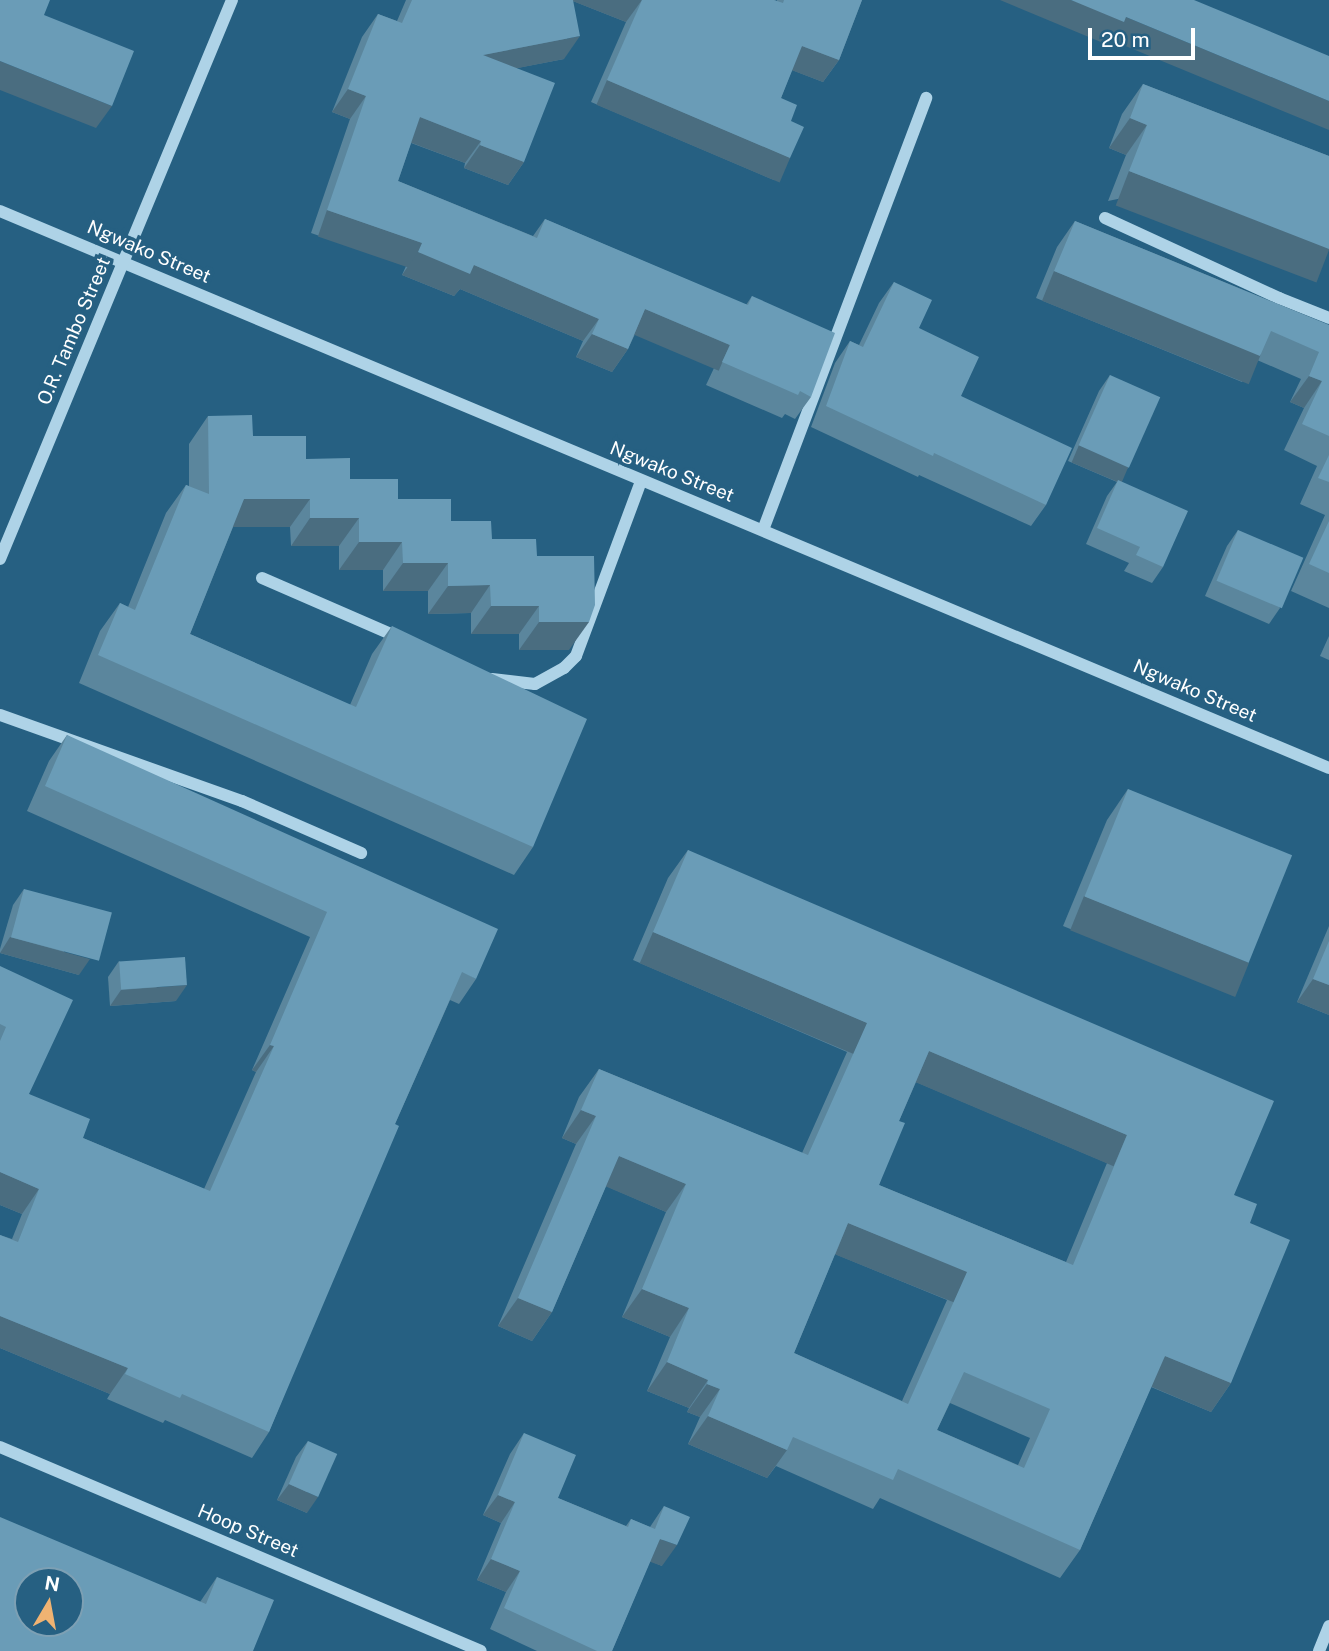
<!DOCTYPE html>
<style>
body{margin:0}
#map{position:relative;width:1329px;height:1651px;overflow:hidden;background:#266082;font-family:"Public Sans",sans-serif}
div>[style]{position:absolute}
.minor>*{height:12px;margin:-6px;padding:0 6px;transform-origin:6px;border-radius:6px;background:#aed3e7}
.wall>*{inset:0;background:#5b869d}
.shaded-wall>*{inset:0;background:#4a6d80;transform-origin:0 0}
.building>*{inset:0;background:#6a9cb7;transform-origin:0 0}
span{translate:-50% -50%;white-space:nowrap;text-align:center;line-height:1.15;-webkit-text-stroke:7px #266082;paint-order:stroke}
.street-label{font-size:19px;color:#fff}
.north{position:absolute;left:14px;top:1567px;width:70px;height:70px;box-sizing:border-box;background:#266082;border:2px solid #7da0b4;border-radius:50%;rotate:10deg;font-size:19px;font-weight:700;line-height:28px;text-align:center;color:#fff}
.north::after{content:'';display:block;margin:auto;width:24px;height:32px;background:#f0b372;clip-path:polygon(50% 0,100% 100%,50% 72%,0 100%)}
.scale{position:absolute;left:1088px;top:28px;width:107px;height:32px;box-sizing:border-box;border:4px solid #fff;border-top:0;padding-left:9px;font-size:21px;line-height:24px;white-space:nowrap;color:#fff;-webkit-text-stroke:5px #266082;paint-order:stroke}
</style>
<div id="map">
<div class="minor">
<div style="left:0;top:211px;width:1441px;rotate:22.74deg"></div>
<div style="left:1105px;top:218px;width:192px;rotate:24.7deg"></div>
<div style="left:1279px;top:298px;width:54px;rotate:21.8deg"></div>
<div style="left:763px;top:530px;width:462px;rotate:-69.3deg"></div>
<div style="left:0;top:559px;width:605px;rotate:-67.46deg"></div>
<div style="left:262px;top:578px;width:153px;rotate:23.5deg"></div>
<div style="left:492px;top:679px;width:43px;rotate:6.6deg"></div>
<div style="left:535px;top:684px;width:33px;rotate:-29deg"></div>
<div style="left:564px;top:668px;width:17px;rotate:-45deg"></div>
<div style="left:576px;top:656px;width:187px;rotate:-69.6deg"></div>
<div style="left:0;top:715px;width:257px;rotate:19.6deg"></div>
<div style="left:242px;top:801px;width:130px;rotate:23.6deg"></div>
<div style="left:0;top:1447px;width:522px;rotate:22.98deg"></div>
<div style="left:1319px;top:1651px;width:27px;rotate:-68deg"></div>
</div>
<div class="wall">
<div style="clip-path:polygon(406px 0,774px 0,777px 1px,777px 0,862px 0,839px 60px,823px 82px,792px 70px,781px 98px,791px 121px,790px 158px,774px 180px,591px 102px,626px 22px,573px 1px,564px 59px,517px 68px,524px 162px,508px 185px,464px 168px,465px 163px,411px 143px,398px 181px,533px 236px,545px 219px,746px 305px,752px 296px,811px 397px,795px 419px,785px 414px,782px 418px,706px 385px,714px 368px,635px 334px,628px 349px,612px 372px,576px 357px,583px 341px,460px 289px,454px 296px,402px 275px,406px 266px,311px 233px,350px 119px,332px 112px,362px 37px,378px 14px,397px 21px)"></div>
<div style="clip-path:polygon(1143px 84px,1329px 156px,1108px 201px,1126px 155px,1109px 148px,1122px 114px)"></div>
<div style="clip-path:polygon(1075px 221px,1329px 325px,1329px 608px,1291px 591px,1325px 515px,1300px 504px,1317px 466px,1284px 450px,1304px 408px,1290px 402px,1301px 379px,1257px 360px,1242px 382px,1036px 298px,1057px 247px)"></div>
<div style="clip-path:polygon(894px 282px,919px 328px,961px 396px,1046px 505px,1031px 526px,919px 475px,918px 477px,811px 427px,835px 363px,850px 341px,859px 345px,879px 303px)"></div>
<div style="clip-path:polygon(1110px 375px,1129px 466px,1119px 481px,1163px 567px,1152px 583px,1124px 571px,1129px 563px,1086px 544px,1107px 496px,1117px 482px,1068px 461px,1099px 391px)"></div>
<div style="clip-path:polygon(208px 416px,350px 479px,492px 539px,537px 556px,569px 650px,519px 650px,519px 634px,471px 634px,471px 613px,428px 614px,428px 591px,383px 591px,383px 570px,339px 570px,339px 546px,291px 546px,290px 527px,233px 527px,190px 634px,350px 705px,372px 654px,392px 626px,533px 847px,514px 875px,79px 683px,100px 631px,120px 603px,128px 607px,166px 513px,186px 485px,189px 486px,189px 444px)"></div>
<div style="clip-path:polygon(1238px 530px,1280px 608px,1269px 624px,1205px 596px,1227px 546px)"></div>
<div style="clip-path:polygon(1329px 636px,1329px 660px,1320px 656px)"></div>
<div style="clip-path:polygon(67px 735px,476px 979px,459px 1004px,450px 1000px,395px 1124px,269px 1432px,252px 1458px,165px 1420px,163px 1423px,107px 1399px,110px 1394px,0 1348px,0 1235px,12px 1239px,22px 1214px,0 1205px,0 966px,29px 1094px,83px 1138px,204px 1189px,256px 1072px,252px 1070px,310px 937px,27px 811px,49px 761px)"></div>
<div style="clip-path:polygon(1128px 789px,1228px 993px,1063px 926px,1107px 820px)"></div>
<div style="clip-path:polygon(evenodd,688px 850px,1234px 1195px,1250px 1223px,1231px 1383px,1211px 1412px,1151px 1387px,1080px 1550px,1060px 1578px,880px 1498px,873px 1509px,776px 1466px,767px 1478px,688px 1444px,700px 1417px,687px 1412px,689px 1408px,647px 1391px,670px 1337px,622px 1317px,666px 1212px,606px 1186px,552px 1312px,532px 1341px,498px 1326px,576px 1144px,562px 1138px,579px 1097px,599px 1069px,802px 1153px,847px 1052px,633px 960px,668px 878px,688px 850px,916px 1082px,1107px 1163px,1066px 1262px,879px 1185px,899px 1121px,916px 1082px,688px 850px,835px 1254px,947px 1300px,902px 1401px,794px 1353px,835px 1254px,688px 850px,950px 1403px,1030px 1438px,1018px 1465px,937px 1430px,950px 1403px)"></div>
<div style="clip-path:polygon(24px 889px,79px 975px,0 953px,0 949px,13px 905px)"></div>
<div style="clip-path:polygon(1329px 926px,1329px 1015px,1297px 1002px)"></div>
<div style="clip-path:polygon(119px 961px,176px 1001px,110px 1006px,108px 977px)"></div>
<div style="clip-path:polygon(524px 1433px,558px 1498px,626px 1526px,631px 1519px,650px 1527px,664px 1506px,662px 1566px,650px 1561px,612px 1651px,537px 1651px,490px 1629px,506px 1592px,477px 1580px,501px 1523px,483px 1515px,510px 1454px)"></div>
<div style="clip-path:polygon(308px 1441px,307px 1513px,277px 1500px,296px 1457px)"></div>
<div style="clip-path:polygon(217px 1577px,253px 1651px,200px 1602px)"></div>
</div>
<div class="shaded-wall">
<div style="clip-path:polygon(570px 0,642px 0,626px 22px)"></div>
<div style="clip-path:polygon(1000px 0,1071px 0,1126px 17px,1329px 101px,1329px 130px,1111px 40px,1108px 45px)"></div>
<div style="clip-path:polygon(580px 36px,564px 59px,467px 78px,483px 55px)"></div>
<div style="clip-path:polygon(802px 46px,839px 60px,823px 82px,786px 68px)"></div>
<div style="clip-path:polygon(0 61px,112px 106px,96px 128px,0 90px)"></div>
<div style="left:607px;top:80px;width:199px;height:27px;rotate:23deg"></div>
<div style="clip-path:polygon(348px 89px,366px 96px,350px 119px,332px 112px)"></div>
<div style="clip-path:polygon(420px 117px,481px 141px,465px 163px,404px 140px)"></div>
<div style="clip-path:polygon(1130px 118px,1147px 125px,1126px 155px,1109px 148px)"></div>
<div style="clip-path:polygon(480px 145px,524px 162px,508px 185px,464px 168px)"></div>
<div style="left:1129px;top:171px;width:215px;height:37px;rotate:21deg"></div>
<div style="left:327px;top:210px;width:101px;height:28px;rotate:19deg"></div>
<div style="clip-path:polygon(418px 252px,474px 265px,599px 319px,583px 341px,460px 289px,454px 296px,402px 275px)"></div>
<div style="left:1054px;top:271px;width:223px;height:32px;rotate:22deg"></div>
<div style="left:645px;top:309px;width:92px;height:28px;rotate:23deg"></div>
<div style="clip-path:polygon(592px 334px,628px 349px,612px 372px,576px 357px)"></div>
<div style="clip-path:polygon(1309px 376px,1322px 381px,1304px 408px,1290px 402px)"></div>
<div style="left:1079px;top:445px;width:54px;height:19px;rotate:23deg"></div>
<div style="clip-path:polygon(244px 499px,310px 499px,290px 527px,225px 527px)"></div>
<div style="clip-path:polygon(310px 518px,359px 518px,339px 546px,291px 546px)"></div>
<div style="clip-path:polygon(359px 542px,402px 542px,383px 570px,339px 570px)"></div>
<div style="clip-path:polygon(403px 563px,448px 563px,428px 591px,383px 591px)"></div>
<div style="clip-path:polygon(490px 585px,471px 613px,428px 614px,448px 586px)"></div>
<div style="clip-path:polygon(491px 606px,539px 606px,519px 634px,471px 634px)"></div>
<div style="clip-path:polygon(539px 622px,589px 622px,569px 650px,519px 650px)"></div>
<div style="left:1084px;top:896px;width:178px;height:37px;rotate:22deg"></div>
<div style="left:653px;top:932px;width:233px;height:34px;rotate:23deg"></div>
<div style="clip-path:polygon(10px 937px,90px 959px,79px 975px,0 953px)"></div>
<div style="clip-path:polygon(1313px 979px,1329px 985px,1329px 1015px,1297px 1002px)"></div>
<div style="clip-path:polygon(187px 985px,176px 1001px,110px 1006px,121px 990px)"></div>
<div style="clip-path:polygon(270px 1045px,274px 1046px,256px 1072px,252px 1070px)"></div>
<div style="left:929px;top:1051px;width:215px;height:34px;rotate:23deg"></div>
<div style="clip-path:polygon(581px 1110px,596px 1116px,576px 1144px,562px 1138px)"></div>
<div style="clip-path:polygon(619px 1156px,686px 1184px,666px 1212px,600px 1184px)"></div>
<div style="clip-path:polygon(0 1172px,39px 1189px,22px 1214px,0 1205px)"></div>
<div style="left:848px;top:1223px;width:129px;height:34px;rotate:22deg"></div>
<div style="clip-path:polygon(642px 1289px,689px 1308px,670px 1337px,622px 1317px)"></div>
<div style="clip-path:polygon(518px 1298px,552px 1312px,532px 1341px,498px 1326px)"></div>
<div style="clip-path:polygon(0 1316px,128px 1368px,110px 1394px,0 1348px)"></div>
<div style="clip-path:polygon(1165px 1356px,1231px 1383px,1211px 1412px,1145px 1384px)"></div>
<div style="clip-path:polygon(667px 1362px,708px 1380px,689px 1408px,647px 1391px)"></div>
<div style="clip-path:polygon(707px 1384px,720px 1389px,700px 1417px,687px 1412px)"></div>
<div style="clip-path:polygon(708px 1416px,787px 1450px,767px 1478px,688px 1444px)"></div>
<div style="clip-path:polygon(289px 1484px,318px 1497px,307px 1513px,277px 1500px)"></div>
<div style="clip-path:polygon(498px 1495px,515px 1502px,501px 1523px,483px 1515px)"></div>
<div style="clip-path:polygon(660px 1539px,677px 1545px,662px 1566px,645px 1560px)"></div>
<div style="clip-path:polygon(491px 1559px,520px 1571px,506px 1592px,477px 1580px)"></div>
</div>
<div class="building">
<div style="clip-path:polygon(0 0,50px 0,44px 15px,134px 51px,112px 106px,0 61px)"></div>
<div style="clip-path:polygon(412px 0,573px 0,580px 36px,483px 55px,555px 83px,524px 162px,480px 145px,481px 141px,420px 117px,398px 181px,537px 238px,545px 219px,748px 305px,752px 296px,835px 333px,811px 397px,800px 391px,798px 395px,722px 362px,730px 345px,645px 309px,628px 349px,592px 334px,599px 319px,474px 265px,470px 274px,418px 252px,422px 243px,327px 210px,366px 96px,348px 89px,378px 14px,402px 23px)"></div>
<div style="clip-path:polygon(642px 0,774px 0,783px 3px,784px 0,862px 0,839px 60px,802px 46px,781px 98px,797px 105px,791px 121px,804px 127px,790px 158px,607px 80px)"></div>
<div style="clip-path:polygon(1071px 0,1194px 0,1329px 56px,1329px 101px,1126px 17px,1124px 22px)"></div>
<div style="clip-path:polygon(1143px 84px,1329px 156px,1329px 249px,1129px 171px,1147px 125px,1130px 118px)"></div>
<div style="clip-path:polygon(1075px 221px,1329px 325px,1329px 436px,1302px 424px,1322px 381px,1309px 376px,1319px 352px,1271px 331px,1260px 356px,1054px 271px)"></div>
<div style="clip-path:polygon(894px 282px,932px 300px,919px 328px,979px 357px,961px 396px,1072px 448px,1046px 505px,934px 453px,933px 456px,826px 406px,850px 341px,863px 347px)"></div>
<div style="left:1110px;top:375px;width:55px;height:77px;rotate:24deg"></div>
<div style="clip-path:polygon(252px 415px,253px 436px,306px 436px,306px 459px,350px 458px,350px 479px,398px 479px,398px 499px,451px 499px,451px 521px,491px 521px,492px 539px,536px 539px,537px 556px,594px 556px,595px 605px,589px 622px,539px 622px,539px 606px,491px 606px,490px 585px,448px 586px,448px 563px,403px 563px,402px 542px,359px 542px,359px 518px,310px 518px,310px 499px,244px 499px,190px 634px,356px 707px,392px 626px,587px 719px,533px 847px,98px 655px,120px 603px,135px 610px,186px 485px,209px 494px,208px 416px)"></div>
<div style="clip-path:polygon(1329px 455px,1329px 482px,1318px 478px)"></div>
<div style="clip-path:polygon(1118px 480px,1188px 511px,1163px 567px,1136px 555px,1140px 547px,1097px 528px)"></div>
<div style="clip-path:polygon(1329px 521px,1329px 573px,1309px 564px)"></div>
<div style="left:1238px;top:530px;width:71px;height:55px;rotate:23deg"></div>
<div style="clip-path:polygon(67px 735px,498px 929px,476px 979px,462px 972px,395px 1124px,399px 1126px,269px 1432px,182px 1394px,180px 1398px,125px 1374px,128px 1368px,0 1316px,0 1235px,18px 1242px,39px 1189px,0 1172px,0 1041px,6px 1027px,0 1024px,0 966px,73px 1000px,29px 1094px,90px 1119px,83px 1138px,210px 1191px,274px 1046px,270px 1045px,327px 912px,45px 786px)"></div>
<div style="left:1128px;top:789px;width:177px;height:116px;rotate:22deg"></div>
<div style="clip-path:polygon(evenodd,688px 850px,1274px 1101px,1234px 1195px,1257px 1204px,1250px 1223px,1290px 1240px,1231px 1383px,1165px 1356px,1080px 1550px,898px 1469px,893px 1480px,793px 1437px,787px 1450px,708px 1416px,720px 1389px,707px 1384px,708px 1380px,667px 1362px,689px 1308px,642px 1289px,686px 1184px,619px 1156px,552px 1312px,518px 1298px,596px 1116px,581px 1110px,599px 1069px,808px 1155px,867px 1023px,653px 932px,688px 850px,929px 1051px,1127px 1135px,1073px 1265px,879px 1185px,905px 1123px,899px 1121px,929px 1051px,688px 850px,848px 1223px,967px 1272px,908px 1404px,794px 1353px,848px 1223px,688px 850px,964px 1372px,1050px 1409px,1024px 1468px,937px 1430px,964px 1372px)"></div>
<div style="left:24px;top:889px;width:91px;height:50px;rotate:15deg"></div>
<div style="clip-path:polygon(1329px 941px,1329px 985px,1313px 979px)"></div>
<div style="left:185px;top:957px;width:28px;height:66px;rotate:86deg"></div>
<div style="clip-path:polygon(524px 1433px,576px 1455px,558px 1498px,628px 1527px,631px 1519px,655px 1529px,664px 1506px,690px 1517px,677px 1545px,660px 1539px,612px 1651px,597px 1651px,504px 1608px,520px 1571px,491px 1559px,515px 1502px,498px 1495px)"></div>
<div style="left:308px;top:1441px;width:32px;height:47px;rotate:24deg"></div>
<div style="clip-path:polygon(evenodd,0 1517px,206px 1604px,217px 1577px,274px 1600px,253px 1651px,0 1651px,0 1517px,28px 1581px,70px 1581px,70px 1623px,28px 1623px,28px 1581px)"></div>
</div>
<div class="street-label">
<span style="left:149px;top:252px;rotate:23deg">Ngwako Street</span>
<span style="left:74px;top:331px;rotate:-67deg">O.R. Tambo Street</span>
<span style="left:672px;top:472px;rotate:22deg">Ngwako Street</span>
<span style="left:1195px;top:691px;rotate:23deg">Ngwako Street</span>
<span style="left:248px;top:1531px;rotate:23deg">Hoop Street</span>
</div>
<div class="north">N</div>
<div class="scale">20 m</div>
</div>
